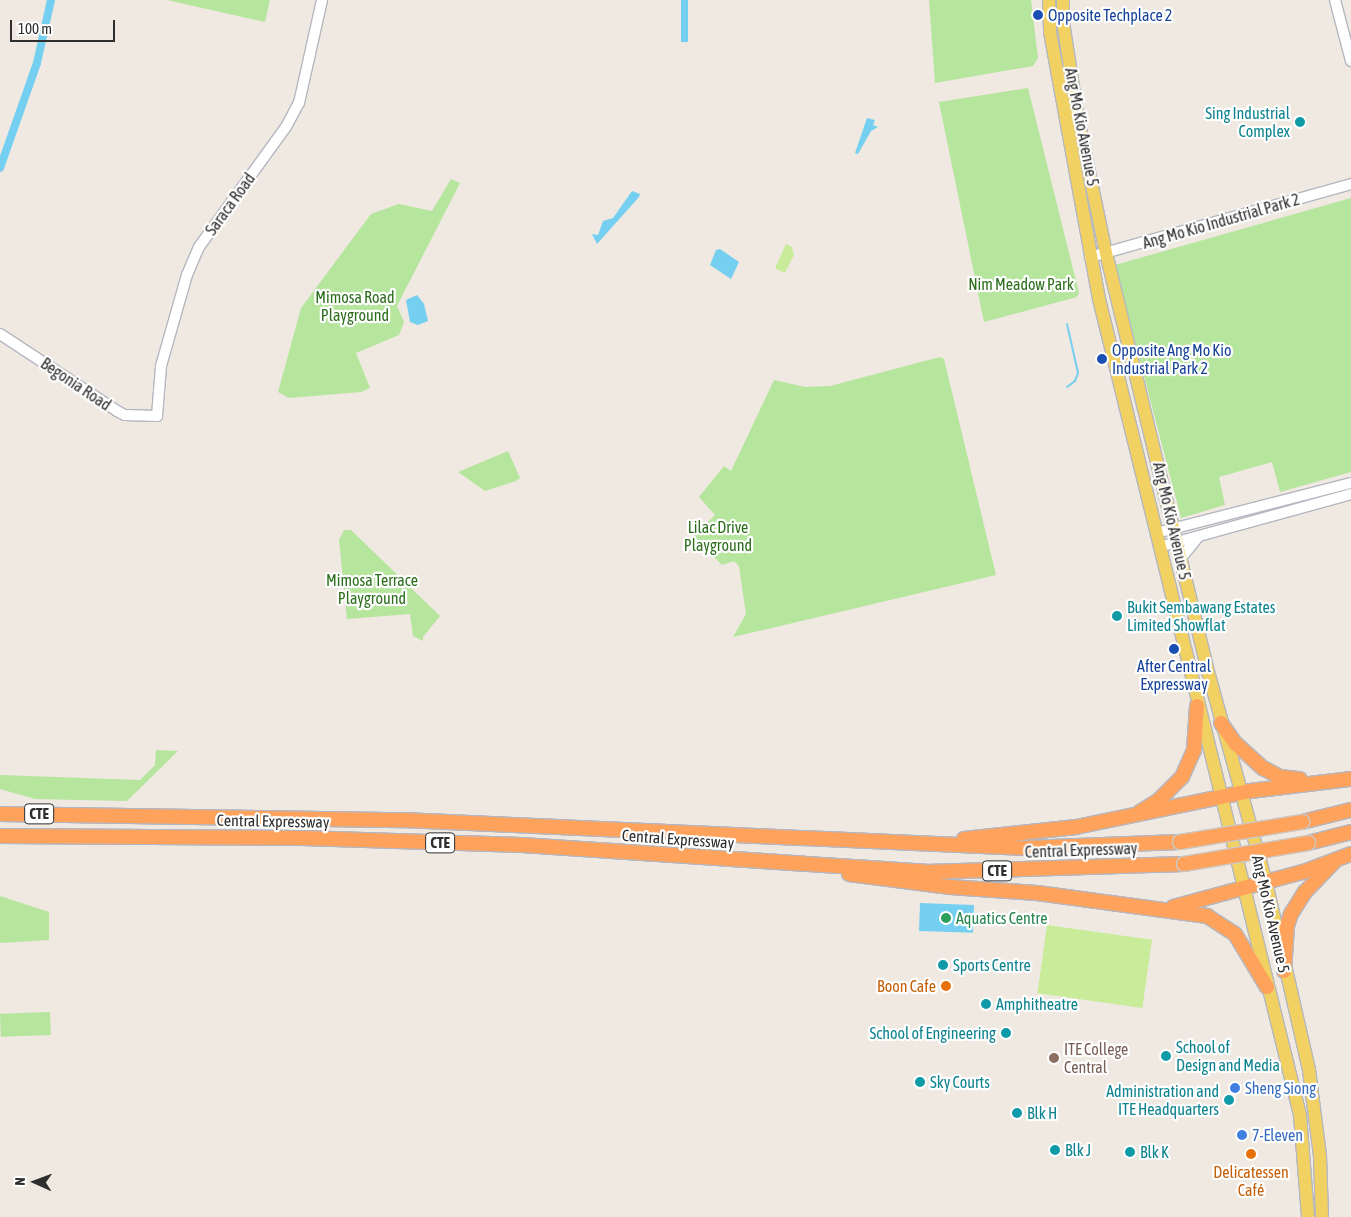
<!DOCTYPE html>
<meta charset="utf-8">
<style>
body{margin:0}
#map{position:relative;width:1351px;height:1217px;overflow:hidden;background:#efe9e1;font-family:"Asap Condensed",sans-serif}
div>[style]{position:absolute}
.green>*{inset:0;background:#b6e59e;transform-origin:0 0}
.pitch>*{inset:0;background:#c9ec9a;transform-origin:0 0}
.water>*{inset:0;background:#75cff0;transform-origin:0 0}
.stream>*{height:2px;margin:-1px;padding:0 1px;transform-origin:1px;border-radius:1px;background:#75cff0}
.canal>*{height:8px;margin:-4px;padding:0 4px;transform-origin:4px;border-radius:4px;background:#75cff0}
.roads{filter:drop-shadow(1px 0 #b4b7c1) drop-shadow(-1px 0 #b4b7c1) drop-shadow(0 1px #b4b7c1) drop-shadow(0 -1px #b4b7c1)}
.tertiary>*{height:10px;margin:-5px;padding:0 5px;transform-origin:5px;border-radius:5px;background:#fff}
.primary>*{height:12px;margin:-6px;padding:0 6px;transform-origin:6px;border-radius:6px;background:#f2d163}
.motorway>*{height:14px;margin:-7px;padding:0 7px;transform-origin:7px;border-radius:7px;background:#ffa35c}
.bridges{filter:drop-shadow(1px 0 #c9c9c9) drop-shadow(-1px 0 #c9c9c9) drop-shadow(0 1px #c9c9c9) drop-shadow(0 -1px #c9c9c9)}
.motorway-bridge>*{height:14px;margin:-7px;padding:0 7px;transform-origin:7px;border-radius:7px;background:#ffa35c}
.dots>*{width:14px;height:14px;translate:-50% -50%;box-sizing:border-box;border:2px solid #fff;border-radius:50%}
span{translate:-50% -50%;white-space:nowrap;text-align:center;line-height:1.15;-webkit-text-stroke:4.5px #fff;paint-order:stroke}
.shield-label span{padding:1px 4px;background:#fff;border:1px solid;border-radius:4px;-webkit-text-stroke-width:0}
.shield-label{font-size:15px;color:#2e2e2e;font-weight:700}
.transit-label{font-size:16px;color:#164399}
.left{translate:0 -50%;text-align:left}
.culture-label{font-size:16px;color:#0d838f}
.right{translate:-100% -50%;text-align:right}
.street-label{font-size:16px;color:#2e2e2e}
.park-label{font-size:16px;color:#2c6e1b}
.leisure-label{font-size:16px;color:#27864d}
.food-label{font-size:16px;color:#c56008}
.education-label{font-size:16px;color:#785e54}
.shop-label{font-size:16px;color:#366cbe}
.north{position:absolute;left:10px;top:1157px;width:50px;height:50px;-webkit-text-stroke:4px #fff;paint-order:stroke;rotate:272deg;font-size:14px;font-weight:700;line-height:20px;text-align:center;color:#2e2e2e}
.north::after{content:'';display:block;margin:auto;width:18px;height:22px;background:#2e2e2e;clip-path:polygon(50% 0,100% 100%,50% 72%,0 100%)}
.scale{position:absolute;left:10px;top:20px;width:105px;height:22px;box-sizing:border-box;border:2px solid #2e2e2e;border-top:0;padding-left:6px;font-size:15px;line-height:18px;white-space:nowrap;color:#2e2e2e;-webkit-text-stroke:4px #fff;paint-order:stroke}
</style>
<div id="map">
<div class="green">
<div style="clip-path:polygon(167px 0,270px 0,265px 22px)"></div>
<div style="clip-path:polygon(929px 0,1031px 0,1038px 58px,1033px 66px,935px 83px)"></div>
<div style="clip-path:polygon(1028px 88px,1079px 293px,1077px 297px,984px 322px,939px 102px)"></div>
<div style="clip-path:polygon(451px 179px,460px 183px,397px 306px,404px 322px,399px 335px,356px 353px,370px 388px,361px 392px,289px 398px,278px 392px,301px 308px,371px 214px,399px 204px,432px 211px)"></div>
<div style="clip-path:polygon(1351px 198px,1351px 472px,1280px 492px,1272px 462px,1219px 477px,1225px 505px,1181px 518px,1115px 265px)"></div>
<div style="clip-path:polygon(940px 357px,944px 359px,996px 575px,733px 637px,746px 614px,739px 566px,734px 561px,722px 565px,694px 536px,715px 515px,699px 497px,724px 466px,731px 471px,774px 380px,805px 387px,830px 386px)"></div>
<div style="clip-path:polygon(508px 451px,520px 478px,516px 481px,485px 491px,458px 472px)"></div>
<div style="clip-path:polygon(344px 530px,351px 530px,440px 616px,423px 637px,423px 641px,413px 636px,410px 614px,347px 619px,339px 540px)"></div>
<div style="clip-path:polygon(156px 750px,178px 751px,127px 801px,35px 799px,0 789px,0 775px,140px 780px,155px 765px)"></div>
<div style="clip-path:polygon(0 896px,49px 912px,49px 940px,0 943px)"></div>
<div style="left:50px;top:1012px;width:23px;height:50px;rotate:88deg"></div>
</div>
<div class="pitch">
<div style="clip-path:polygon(786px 244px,792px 247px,794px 255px,785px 273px,775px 268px)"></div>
<div style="left:1047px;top:925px;width:106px;height:69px;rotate:8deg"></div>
</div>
<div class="water">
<div style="left:681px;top:0;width:7px;height:42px"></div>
<div style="clip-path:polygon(867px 118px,875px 120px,873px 125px,878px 127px,871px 131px,858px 154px,855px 153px)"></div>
<div style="clip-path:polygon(632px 191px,640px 194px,639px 197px,597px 244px,592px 234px,598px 235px,603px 221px,613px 218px)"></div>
<div style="clip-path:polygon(720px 249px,739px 262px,731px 279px,710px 265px,716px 250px)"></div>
<div style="clip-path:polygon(417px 295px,424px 304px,428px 321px,418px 325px,410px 322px,406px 300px)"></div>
<div style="left:920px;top:903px;width:54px;height:28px;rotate:2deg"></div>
</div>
<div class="stream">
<div style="left:1067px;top:324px;width:50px;rotate:77.3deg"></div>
<div style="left:1078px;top:373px;width:9px;rotate:111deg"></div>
<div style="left:1075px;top:381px;width:10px;rotate:143deg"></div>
</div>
<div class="canal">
<div style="left:0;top:168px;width:111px;rotate:-70.6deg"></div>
<div style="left:37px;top:63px;width:65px;rotate:-77.5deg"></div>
</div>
<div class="roads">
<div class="tertiary">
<div style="left:1335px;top:0;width:63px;rotate:75.3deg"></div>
<div style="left:1090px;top:257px;width:271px;rotate:-15.6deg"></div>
<div style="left:0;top:334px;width:140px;rotate:33.3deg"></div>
<div style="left:117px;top:411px;width:9px;rotate:27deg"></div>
<div style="left:125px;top:415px;width:32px;rotate:2deg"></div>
<div style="left:157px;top:416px;width:50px;rotate:-85.4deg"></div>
<div style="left:161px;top:366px;width:95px;rotate:-74.1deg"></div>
<div style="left:187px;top:275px;width:30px;rotate:-67deg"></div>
<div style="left:199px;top:247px;width:148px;rotate:-54.1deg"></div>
<div style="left:286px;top:127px;width:27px;rotate:-62deg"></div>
<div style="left:299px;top:103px;width:106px;rotate:-77.4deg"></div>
<div style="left:1156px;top:533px;width:201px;rotate:-14.4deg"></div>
<div style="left:1159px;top:547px;width:199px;rotate:-15.4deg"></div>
<div style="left:1181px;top:558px;width:27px;rotate:-51deg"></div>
</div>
<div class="primary">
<div style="left:1049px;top:0;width:32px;rotate:88deg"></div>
<div style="left:1050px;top:32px;width:271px;rotate:79.6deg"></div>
<div style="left:1099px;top:299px;width:840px;rotate:76.16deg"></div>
<div style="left:1300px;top:1115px;width:102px;rotate:85.5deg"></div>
<div style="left:1063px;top:0;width:22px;rotate:90deg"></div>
<div style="left:1063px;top:22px;width:98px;rotate:81.2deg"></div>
<div style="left:1078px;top:119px;width:137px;rotate:78.2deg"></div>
<div style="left:1106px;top:253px;width:434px;rotate:76.3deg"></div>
<div style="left:1209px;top:675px;width:215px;rotate:74.6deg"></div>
<div style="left:1266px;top:882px;width:193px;rotate:77.1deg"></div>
<div style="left:1309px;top:1070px;width:87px;rotate:82.7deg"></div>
<div style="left:1320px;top:1156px;width:61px;rotate:88.1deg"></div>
</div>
<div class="motorway">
<div style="left:1221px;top:723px;width:24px;rotate:55deg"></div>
<div style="left:1235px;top:743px;width:38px;rotate:42deg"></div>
<div style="left:1263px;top:768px;width:19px;rotate:28deg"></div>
<div style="left:1280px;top:777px;width:20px;rotate:6deg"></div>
<div style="left:1140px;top:812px;width:22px;rotate:-32deg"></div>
<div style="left:1159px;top:800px;width:33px;rotate:-45deg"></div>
<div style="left:1182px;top:777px;width:30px;rotate:-66deg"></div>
<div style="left:1194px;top:750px;width:44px;rotate:-86.1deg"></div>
<div style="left:0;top:814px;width:403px;rotate:0.9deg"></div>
<div style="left:403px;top:820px;width:623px;rotate:2.58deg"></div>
<div style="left:1025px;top:848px;width:155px;rotate:-2.2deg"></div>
<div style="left:1302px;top:822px;width:50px;rotate:-13.8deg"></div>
<div style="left:0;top:836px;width:302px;rotate:0.4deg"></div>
<div style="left:302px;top:838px;width:220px;rotate:1.8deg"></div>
<div style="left:522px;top:845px;width:405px;rotate:3.8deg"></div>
<div style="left:926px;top:872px;width:258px;rotate:-1.8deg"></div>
<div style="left:964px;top:839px;width:113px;rotate:-6.1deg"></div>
<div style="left:1076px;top:827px;width:178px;rotate:-11.7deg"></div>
<div style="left:1250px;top:791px;width:102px;rotate:-6.8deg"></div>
<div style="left:1308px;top:843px;width:44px;rotate:-14.3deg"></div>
<div style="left:849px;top:874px;width:102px;rotate:7.3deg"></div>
<div style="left:950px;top:887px;width:87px;rotate:3.9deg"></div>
<div style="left:1037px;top:893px;width:172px;rotate:7.7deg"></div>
<div style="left:1207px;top:916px;width:33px;rotate:33deg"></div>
<div style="left:1235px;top:934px;width:62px;rotate:58.9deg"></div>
<div style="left:1173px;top:907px;width:135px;rotate:-15.1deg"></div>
<div style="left:1303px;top:872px;width:51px;rotate:-20.6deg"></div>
<div style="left:1284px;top:971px;width:45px;rotate:-86.2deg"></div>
<div style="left:1287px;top:926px;width:13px;rotate:-72deg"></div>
<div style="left:1291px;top:914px;width:26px;rotate:-58deg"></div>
<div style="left:1305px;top:892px;width:40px;rotate:-46deg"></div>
</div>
</div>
<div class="bridges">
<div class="motorway-bridge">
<div style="left:1180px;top:842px;width:124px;rotate:-9.3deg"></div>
<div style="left:1184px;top:864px;width:126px;rotate:-9.6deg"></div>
</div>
</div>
<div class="dots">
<div style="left:1038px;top:15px;background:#1a4fb4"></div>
<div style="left:1300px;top:122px;background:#0f9aa8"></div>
<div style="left:1102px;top:359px;background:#1a4fb4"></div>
<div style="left:1117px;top:616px;background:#0f9aa8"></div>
<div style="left:1174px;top:649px;background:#1a4fb4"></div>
<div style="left:946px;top:918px;background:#2e9e5b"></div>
<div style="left:943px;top:965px;background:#0f9aa8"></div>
<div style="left:946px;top:986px;background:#e8710a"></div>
<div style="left:986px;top:1004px;background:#0f9aa8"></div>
<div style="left:1006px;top:1033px;background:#0f9aa8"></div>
<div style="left:1166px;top:1056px;background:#0f9aa8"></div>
<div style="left:1054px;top:1058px;background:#8d6e63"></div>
<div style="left:920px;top:1082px;background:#0f9aa8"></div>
<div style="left:1235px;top:1088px;background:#3f7fe0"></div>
<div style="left:1229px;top:1100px;background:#0f9aa8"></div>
<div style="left:1017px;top:1113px;background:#0f9aa8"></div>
<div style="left:1242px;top:1135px;background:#3f7fe0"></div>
<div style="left:1055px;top:1150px;background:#0f9aa8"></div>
<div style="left:1130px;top:1152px;background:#0f9aa8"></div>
<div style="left:1251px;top:1154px;background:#e8710a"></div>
</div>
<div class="shield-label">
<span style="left:39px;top:814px">CTE</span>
<span style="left:440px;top:843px">CTE</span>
<span style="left:997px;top:871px">CTE</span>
</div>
<div class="transit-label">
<span class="left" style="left:1048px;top:15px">Opposite Techplace 2</span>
<span class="left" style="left:1112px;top:359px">Opposite Ang Mo Kio<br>Industrial Park 2</span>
<span style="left:1174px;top:675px">After Central<br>Expressway</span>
</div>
<div class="culture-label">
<span class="right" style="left:1290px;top:122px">Sing Industrial<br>Complex</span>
<span class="left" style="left:1127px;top:616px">Bukit Sembawang Estates<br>Limited Showflat</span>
<span class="left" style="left:953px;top:965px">Sports Centre</span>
<span class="left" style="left:996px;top:1004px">Amphitheatre</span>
<span class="right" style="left:996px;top:1033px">School of Engineering</span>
<span class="left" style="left:1176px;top:1056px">School of<br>Design and Media</span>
<span class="left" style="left:930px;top:1082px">Sky Courts</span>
<span class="right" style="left:1219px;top:1100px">Administration and<br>ITE Headquarters</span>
<span class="left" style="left:1027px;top:1113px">Blk H</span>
<span class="left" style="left:1065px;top:1150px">Blk J</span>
<span class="left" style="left:1140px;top:1152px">Blk K</span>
</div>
<div class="street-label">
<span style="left:1082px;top:127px;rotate:79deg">Ang Mo Kio Avenue 5</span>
<span style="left:230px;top:204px;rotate:-54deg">Saraca Road</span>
<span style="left:1221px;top:221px;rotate:-16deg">Ang Mo Kio Industrial Park 2</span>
<span style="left:76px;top:384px;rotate:34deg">Begonia Road</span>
<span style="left:1172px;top:521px;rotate:77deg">Ang Mo Kio Avenue 5</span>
<span style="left:273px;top:821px;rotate:1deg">Central Expressway</span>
<span style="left:678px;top:839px;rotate:4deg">Central Expressway</span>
<span style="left:1081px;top:850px;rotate:-2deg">Central Expressway</span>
<span style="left:1271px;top:914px;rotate:77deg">Ang Mo Kio Avenue 5</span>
</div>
<div class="park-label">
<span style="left:1021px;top:284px">Nim Meadow Park</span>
<span style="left:355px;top:306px">Mimosa Road<br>Playground</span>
<span style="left:718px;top:536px">Lilac Drive<br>Playground</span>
<span style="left:372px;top:589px">Mimosa Terrace<br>Playground</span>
</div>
<div class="leisure-label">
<span class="left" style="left:956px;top:918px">Aquatics Centre</span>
</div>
<div class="food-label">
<span class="right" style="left:936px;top:986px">Boon Cafe</span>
<span style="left:1251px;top:1181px">Delicatessen<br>Café</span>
</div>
<div class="education-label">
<span class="left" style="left:1064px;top:1058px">ITE College<br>Central</span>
</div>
<div class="shop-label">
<span class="left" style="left:1245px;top:1088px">Sheng Siong</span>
<span class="left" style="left:1252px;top:1135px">7-Eleven</span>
</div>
<div class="north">N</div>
<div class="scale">100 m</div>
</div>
